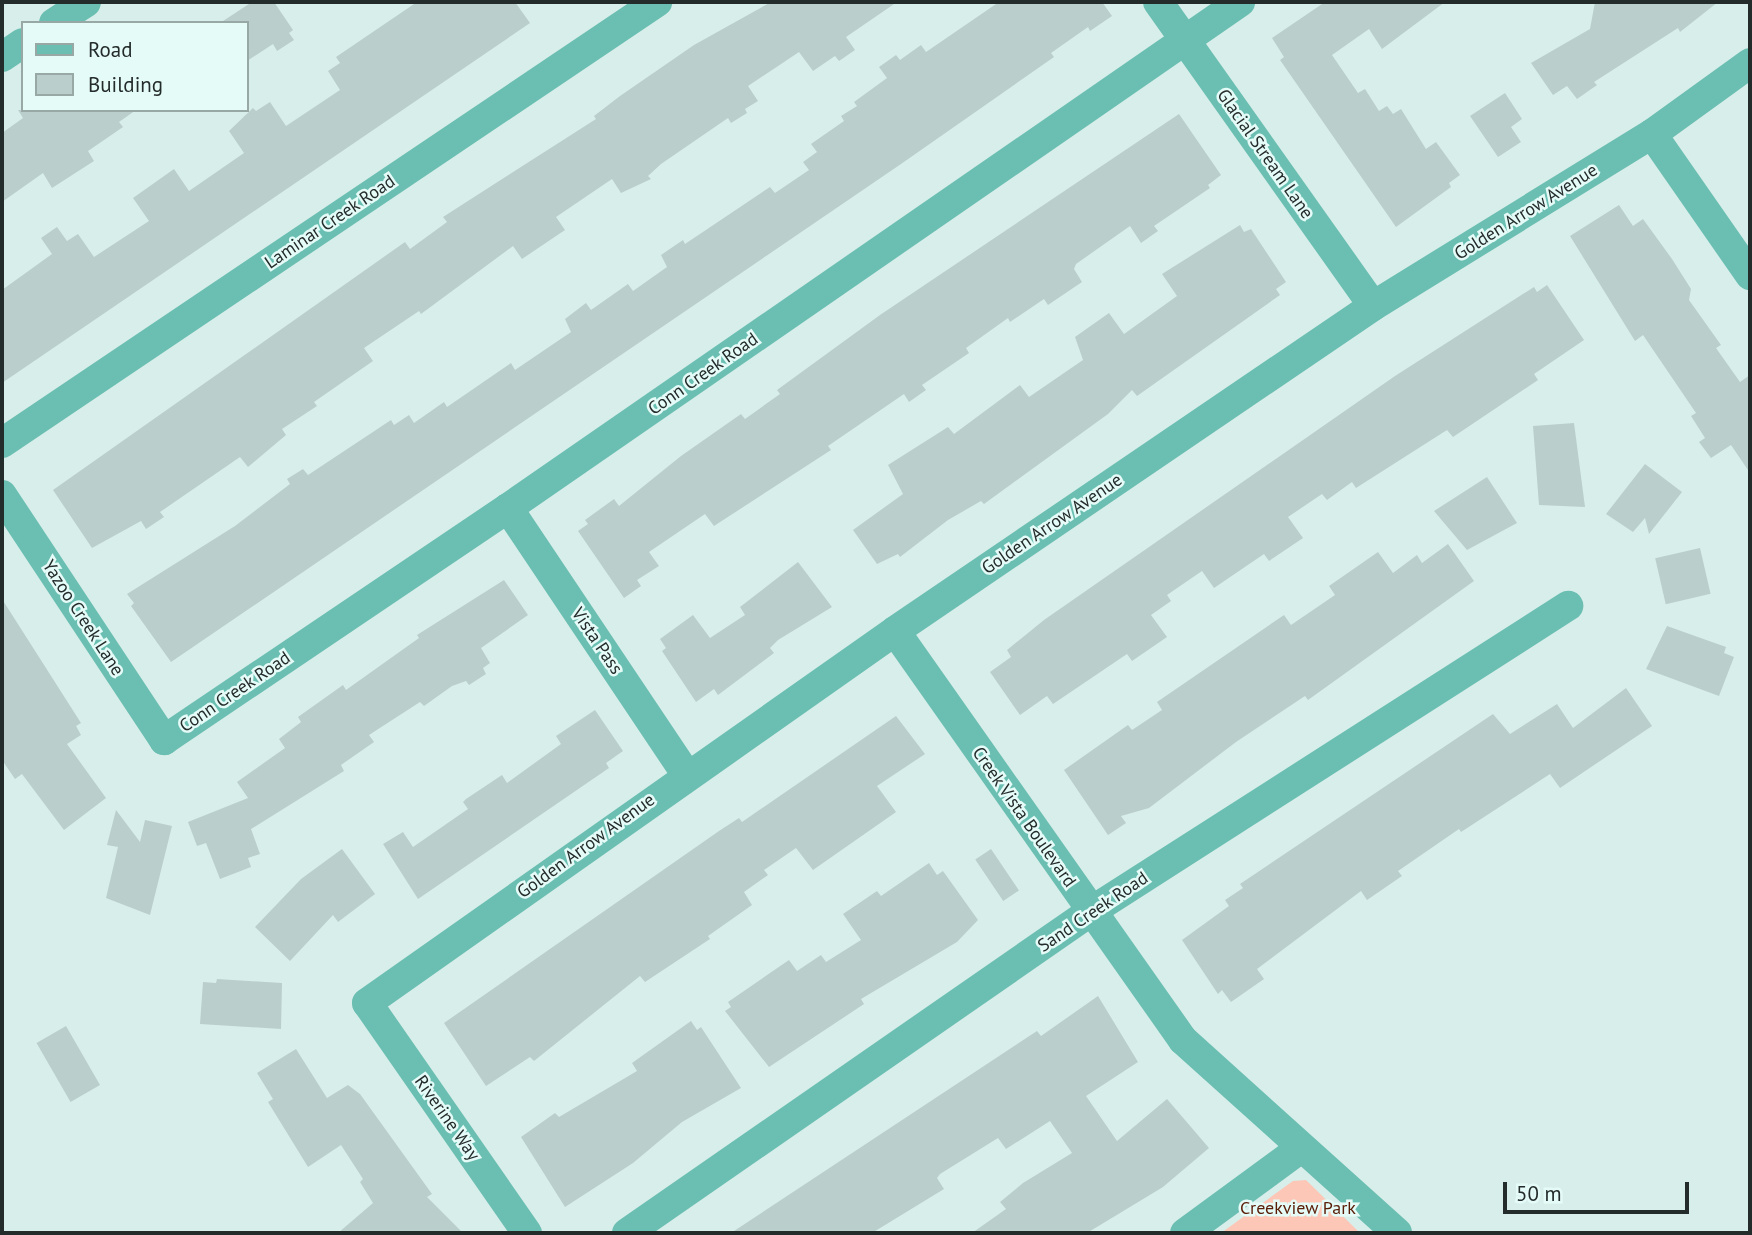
<!DOCTYPE html>
<style>
body{margin:0}
#map{position:relative;width:1752px;height:1235px;overflow:hidden;background:#d8eeea;font-family:"PT Sans",sans-serif}
div>[style]{position:absolute}
.green>*{inset:0;background:#fcc7b7}
.building>*{inset:0;background:#bacfcb;transform-origin:0 0}
.minor>*{height:30px;margin:-15px;padding:0 15px;transform-origin:15px;border-radius:15px;background:#6bbfb2}
span{translate:-50% -50%;white-space:nowrap;text-align:center;line-height:1.15;-webkit-text-stroke:5px #e5fbf7;paint-order:stroke}
.street-label{font-size:18px;color:#242c2b}
.park-label{font-size:18px;color:#591c06}
.frame{position:absolute;inset:0;border:4px solid #242c2b;pointer-events:none}
.legend{position:absolute;left:21px;top:21px;width:228px;height:91px;box-sizing:border-box;background:#e5fbf7;border:2px solid #98a8a5;margin:0;padding:9px 12px;list-style:none;font-size:21px;color:#242c2b}
.legend li{display:flex;align-items:center;gap:14px;height:35px}
.legend b{width:35px;border:2px solid #98a8a5}
.scale{position:absolute;left:1503px;top:1182px;width:186px;height:32px;box-sizing:border-box;border:4px solid #242c2b;border-top:0;padding-left:9px;font-size:21px;line-height:24px;white-space:nowrap;color:#242c2b;-webkit-text-stroke:5px #e5fbf7;paint-order:stroke}
</style>
<div id="map">
<div class="green">
<div style="clip-path:polygon(1306px 1180px,1360px 1233px,1221px 1233px,1293px 1181px)"></div>
</div>
<div class="building">
<div style="clip-path:polygon(252px 2px,274px 2px,293px 30px,289px 33px,294px 40px,277px 51px,273px 44px,247px 61px,247px 23px,220px 23px)"></div>
<div style="clip-path:polygon(417px 2px,515px 2px,530px 23px,2px 383px,2px 290px,52px 254px,41px 238px,57px 227px,67px 241px,78px 234px,94px 257px,149px 221px,133px 198px,174px 169px,189px 191px,244px 153px,229px 131px,253px 108px,256px 111px,270px 102px,286px 126px,340px 90px,328px 71px,340px 63px,336px 57px)"></div>
<div style="clip-path:polygon(771px 2px,897px 2px,846px 37px,855px 50px,839px 61px,835px 56px,813px 71px,799px 52px,748px 86px,758px 101px,745px 109px,747px 113px,731px 123px,728px 118px,661px 164px,648px 176px,651px 179px,621px 193px,612px 179px,556px 217px,565px 230px,522px 259px,513px 246px,421px 314px,419px 311px,364px 348px,373px 361px,314px 402px,317px 406px,282px 429px,286px 435px,248px 467px,240px 457px,160px 512px,164px 517px,146px 529px,141px 521px,92px 548px,53px 490px,405px 242px,410px 249px,447px 222px,443px 217px,596px 119px,594px 116px,620px 96px,694px 45px)"></div>
<div style="clip-path:polygon(999px 2px,1102px 2px,1112px 16px,1090px 31px,1088px 27px,1051px 53px,1054px 57px,901px 164px,171px 662px,131px 606px,134px 603px,127px 594px,235px 526px,290px 484px,287px 479px,303px 469px,308px 475px,391px 420px,394px 425px,409px 415px,414px 423px,444px 402px,447px 407px,511px 363px,515px 370px,571px 332px,565px 319px,586px 303px,591px 310px,628px 284px,633px 291px,667px 267px,661px 255px,683px 240px,685px 244px,770px 187px,775px 193px,809px 170px,803px 162px,817px 152px,811px 144px,844px 121px,841px 116px,857px 106px,854px 102px,887px 78px,879px 67px,896px 55px,900px 60px,921px 45px,926px 52px)"></div>
<div style="clip-path:polygon(1325px 2px,1445px 2px,1382px 49px,1369px 29px,1332px 55px,1358px 93px,1365px 89px,1379px 111px,1387px 106px,1393px 114px,1401px 109px,1426px 149px,1436px 142px,1460px 175px,1449px 183px,1451px 187px,1396px 227px,1280px 60px,1284px 57px,1272px 38px)"></div>
<div style="clip-path:polygon(1595px 2px,1718px 2px,1680px 32px,1678px 28px,1594px 82px,1597px 85px,1577px 99px,1567px 86px,1553px 95px,1531px 63px,1590px 29px)"></div>
<div style="clip-path:polygon(1505px 93px,1522px 119px,1511px 127px,1521px 142px,1498px 157px,1470px 116px)"></div>
<div style="clip-path:polygon(18px 110px,136px 110px,119px 122px,123px 127px,88px 151px,94px 161px,52px 188px,43px 173px,2px 202px,2px 133px,23px 118px)"></div>
<div style="clip-path:polygon(1179px 114px,1221px 175px,1208px 185px,1210px 188px,1154px 226px,1158px 231px,1141px 243px,1130px 226px,1076px 264px,1074px 269px,1082px 282px,1048px 305px,1044px 299px,1010px 322px,1008px 318px,966px 348px,969px 353px,922px 385px,926px 390px,909px 402px,904px 394px,828px 446px,831px 450px,714px 526px,705px 514px,649px 552px,659px 566px,637px 580px,641px 586px,624px 598px,578px 531px,588px 524px,585px 520px,614px 499px,619px 506px,681px 456px,741px 414px,745px 419px,780px 394px,777px 390px,880px 315px)"></div>
<div style="clip-path:polygon(1619px 205px,1633px 226px,1643px 219px,1672px 259px,1691px 289px,1689px 300px,1721px 345px,1716px 348px,1740px 382px,1750px 375px,1750px 473px,1731px 445px,1711px 458px,1699px 442px,1705px 438px,1691px 416px,1696px 413px,1643px 335px,1635px 341px,1570px 236px)"></div>
<div style="clip-path:polygon(1240px 225px,1244px 232px,1251px 229px,1286px 282px,1276px 289px,1280px 295px,1137px 396px,1132px 390px,1108px 414px,984px 504px,981px 501px,948px 520px,900px 557px,898px 554px,877px 564px,853px 530px,903px 494px,888px 465px,948px 427px,954px 434px,1020px 385px,1029px 397px,1083px 360px,1075px 337px,1109px 313px,1124px 334px,1177px 296px,1162px 274px)"></div>
<div style="clip-path:polygon(1547px 285px,1584px 340px,1534px 374px,1538px 380px,1453px 437px,1447px 430px,1356px 488px,1352px 482px,1327px 500px,1322px 494px,1288px 517px,1303px 538px,1269px 561px,1264px 554px,1214px 588px,1202px 571px,1167px 595px,1171px 601px,1151px 615px,1167px 637px,1132px 661px,1127px 654px,1053px 704px,1047px 696px,1020px 715px,990px 672px,1011px 657px,1007px 650px,1044px 620px,1395px 376px,1534px 287px,1537px 292px)"></div>
<div style="clip-path:polygon(1574px 423px,1585px 507px,1539px 505px,1533px 426px)"></div>
<div style="clip-path:polygon(1645px 464px,1682px 492px,1649px 534px,1645px 518px,1633px 532px,1606px 514px)"></div>
<div style="clip-path:polygon(1487px 477px,1517px 523px,1467px 550px,1434px 511px)"></div>
<div style="clip-path:polygon(1448px 544px,1474px 581px,1308px 700px,1305px 696px,1236px 742px,1149px 808px,1121px 816px,1126px 823px,1108px 835px,1064px 770px,1128px 725px,1132px 730px,1162px 710px,1157px 702px,1284px 615px,1291px 625px,1335px 595px,1329px 586px,1378px 552px,1393px 573px,1417px 555px,1422px 563px)"></div>
<div style="left:1700px;top:548px;width:47px;height:46px;rotate:77deg"></div>
<div style="clip-path:polygon(798px 562px,832px 607px,778px 640px,770px 648px,774px 653px,718px 695px,714px 689px,696px 702px,662px 651px,666px 648px,660px 639px,693px 615px,710px 638px,745px 615px,740px 607px)"></div>
<div style="clip-path:polygon(504px 580px,528px 615px,481px 648px,490px 663px,483px 668px,486px 674px,469px 685px,466px 681px,452px 686px,424px 706px,420px 702px,369px 735px,374px 742px,341px 765px,344px 771px,251px 829px,260px 854px,248px 858px,251px 867px,220px 879px,206px 843px,197px 846px,188px 822px,248px 798px,237px 782px,285px 748px,279px 739px,301px 722px,298px 717px,343px 685px,346px 690px,419px 638px,417px 635px)"></div>
<div style="clip-path:polygon(2px 599px,81px 723px,76px 726px,81px 735px,67px 744px,106px 798px,64px 830px,22px 774px,15px 779px,2px 760px)"></div>
<div style="clip-path:polygon(1667px 626px,1726px 647px,1724px 653px,1734px 657px,1719px 696px,1646px 669px)"></div>
<div style="clip-path:polygon(1626px 688px,1652px 726px,1560px 788px,1550px 774px,1461px 832px,1459px 829px,1398px 871px,1402px 876px,1367px 900px,1361px 891px,1257px 969px,1264px 979px,1231px 1002px,1222px 990px,1218px 994px,1182px 940px,1229px 906px,1225px 900px,1243px 888px,1240px 884px,1493px 714px,1510px 734px,1557px 704px,1573px 728px)"></div>
<div style="clip-path:polygon(595px 710px,623px 751px,606px 763px,609px 768px,418px 899px,383px 844px,403px 832px,413px 847px,468px 809px,463px 802px,466px 799px,502px 775px,507px 783px,561px 744px,556px 736px)"></div>
<div style="clip-path:polygon(896px 716px,925px 754px,877px 786px,896px 812px,813px 870px,796px 848px,764px 870px,768px 875px,744px 892px,752px 905px,708px 936px,710px 939px,645px 982px,640px 976px,534px 1061px,530px 1057px,486px 1086px,444px 1023px,719px 831px,739px 818px,742px 822px)"></div>
<div style="clip-path:polygon(116px 810px,140px 842px,145px 820px,172px 826px,150px 915px,106px 898px,118px 847px,107px 845px)"></div>
<div style="clip-path:polygon(342px 849px,375px 894px,338px 922px,333px 915px,290px 961px,255px 927px,301px 879px)"></div>
<div style="left:991px;top:849px;width:50px;height:19px;rotate:56deg"></div>
<div style="clip-path:polygon(929px 863px,937px 875px,943px 871px,978px 920px,957px 942px,861px 999px,864px 1004px,769px 1067px,725px 1011px,731px 1007px,728px 1002px,789px 960px,797px 971px,821px 955px,826px 962px,861px 940px,843px 914px,877px 891px,881px 896px)"></div>
<div style="clip-path:polygon(217px 979px,282px 983px,281px 1029px,200px 1024px,203px 982px,216px 983px)"></div>
<div style="clip-path:polygon(1098px 996px,1138px 1062px,1086px 1096px,1117px 1141px,1167px 1099px,1209px 1148px,1163px 1187px,1087px 1233px,972px 1233px,1006px 1209px,1000px 1202px,1023px 1183px,1072px 1153px,1050px 1121px,1006px 1149px,998px 1138px,940px 1174px,937px 1178px,944px 1189px,872px 1233px,731px 1233px,1037px 1031px,1041px 1036px)"></div>
<div style="clip-path:polygon(691px 1021px,697px 1030px,701px 1027px,741px 1088px,682px 1122px,633px 1163px,565px 1207px,521px 1137px,555px 1113px,559px 1117px,637px 1071px,632px 1063px)"></div>
<div style="left:66px;top:1026px;width:68px;height:34px;rotate:60deg"></div>
<div style="clip-path:polygon(296px 1049px,327px 1098px,348px 1085px,360px 1094px,432px 1194px,427px 1197px,463px 1233px,338px 1233px,373px 1203px,360px 1182px,363px 1179px,341px 1145px,308px 1167px,268px 1102px,273px 1099px,257px 1073px)"></div>
</div>
<div class="minor">
<div style="left:1158px;top:2px;width:372px;rotate:54.7deg"></div>
<div style="left:54px;top:23px;width:38px;rotate:-33deg"></div>
<div style="left:2px;top:57px;width:25px;rotate:-34deg"></div>
<div style="left:1652px;top:134px;width:172px;rotate:55.2deg"></div>
<div style="left:2px;top:443px;width:790px;rotate:-33.95deg"></div>
<div style="left:2px;top:495px;width:294px;rotate:56.5deg"></div>
<div style="left:164px;top:740px;width:415px;rotate:-34deg"></div>
<div style="left:508px;top:508px;width:890px;rotate:-34.65deg"></div>
<div style="left:508px;top:508px;width:320px;rotate:56.2deg"></div>
<div style="left:895px;top:631px;width:500px;rotate:54.85deg"></div>
<div style="left:1183px;top:1040px;width:288px;rotate:42deg"></div>
<div style="left:527px;top:1233px;width:280px;rotate:-124.8deg"></div>
<div style="left:367px;top:1003px;width:646px;rotate:-35.17deg"></div>
<div style="left:895px;top:631px;width:578px;rotate:-34.21deg"></div>
<div style="left:1373px;top:306px;width:328px;rotate:-31.7deg"></div>
<div style="left:1652px;top:134px;width:121px;rotate:-35.9deg"></div>
<div style="left:627px;top:1233px;width:563px;rotate:-34.73deg"></div>
<div style="left:1090px;top:912px;width:568px;rotate:-32.63deg"></div>
<div style="left:1185px;top:1233px;width:144px;rotate:-36.2deg"></div>
</div>
<div class="street-label">
<span style="left:1265px;top:154px;rotate:55deg">Glacial Stream Lane</span>
<span style="left:1526px;top:212px;rotate:-32deg">Golden Arrow Avenue</span>
<span style="left:330px;top:222px;rotate:-34deg">Laminar Creek Road</span>
<span style="left:703px;top:374px;rotate:-35deg">Conn Creek Road</span>
<span style="left:1052px;top:524px;rotate:-34deg">Golden Arrow Avenue</span>
<span style="left:83px;top:618px;rotate:57deg">Yazoo Creek Lane</span>
<span style="left:597px;top:641px;rotate:56deg">Vista Pass</span>
<span style="left:235px;top:692px;rotate:-34deg">Conn Creek Road</span>
<span style="left:1024px;top:817px;rotate:55deg">Creek Vista Boulevard</span>
<span style="left:586px;top:846px;rotate:-36deg">Golden Arrow Avenue</span>
<span style="left:1093px;top:912px;rotate:-34deg">Sand Creek Road</span>
<span style="left:447px;top:1118px;rotate:55deg">Riverine Way</span>
</div>
<div class="park-label">
<span style="left:1298px;top:1208px">Creekview Park</span>
</div>
<div class="frame"></div>
<ul class="legend">
<li><b style="height:9px;background:#6bbfb2"></b>Road</li>
<li><b style="height:19px;background:#bacfcb"></b>Building</li>
</ul>
<div class="scale">50 m</div>
</div>
